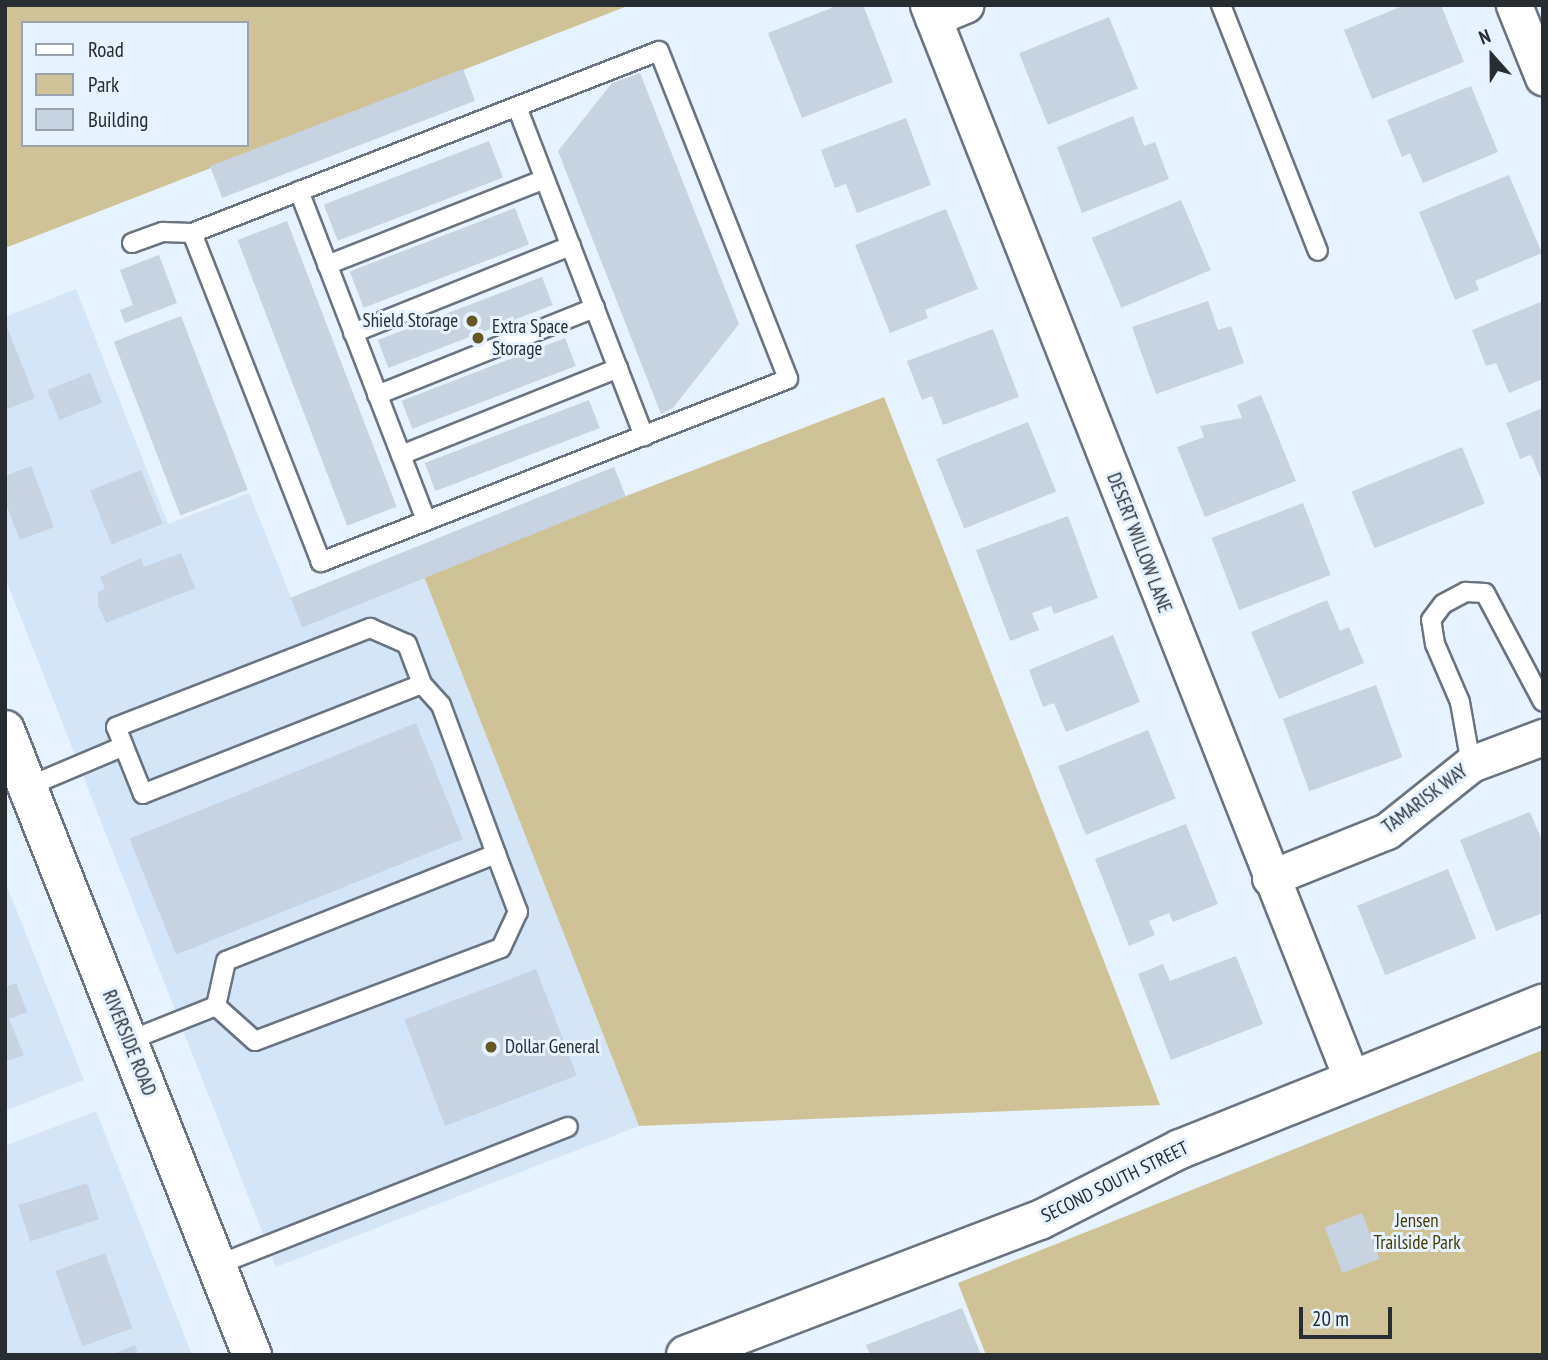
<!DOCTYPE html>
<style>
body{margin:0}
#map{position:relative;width:1548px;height:1360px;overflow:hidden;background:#e6f2ff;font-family:"PT Sans Narrow",sans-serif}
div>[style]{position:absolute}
.built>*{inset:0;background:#d4e5f7}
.green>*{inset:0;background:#cfc296}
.building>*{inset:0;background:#c7d3e0;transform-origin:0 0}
.roads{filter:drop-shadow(2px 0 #6a7480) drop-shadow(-2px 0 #6a7480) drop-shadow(0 2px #6a7480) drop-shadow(0 -2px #6a7480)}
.service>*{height:18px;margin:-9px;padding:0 9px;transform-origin:9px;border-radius:9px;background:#fff}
.minor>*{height:35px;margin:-17.5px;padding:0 17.5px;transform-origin:17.5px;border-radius:17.5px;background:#fff}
.tertiary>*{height:38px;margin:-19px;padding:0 19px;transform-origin:19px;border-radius:19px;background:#fff}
.secondary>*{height:38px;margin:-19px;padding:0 19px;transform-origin:19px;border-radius:19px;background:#fff}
.dots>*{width:19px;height:19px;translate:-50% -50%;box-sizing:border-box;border:4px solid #e6f2ff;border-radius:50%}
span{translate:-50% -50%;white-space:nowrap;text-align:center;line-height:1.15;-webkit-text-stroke:6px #e6f2ff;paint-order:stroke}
.poi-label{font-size:19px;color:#282d31}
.right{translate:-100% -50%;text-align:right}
.left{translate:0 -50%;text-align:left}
.street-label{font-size:19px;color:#282d31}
.park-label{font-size:19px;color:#483b05}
.frame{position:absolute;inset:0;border:7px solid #282d31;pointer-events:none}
.legend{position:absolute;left:21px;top:21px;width:228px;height:126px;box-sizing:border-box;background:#e6f2ff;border:2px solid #9aa3ad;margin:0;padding:9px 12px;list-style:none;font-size:21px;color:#282d31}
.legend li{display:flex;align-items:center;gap:14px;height:35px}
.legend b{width:35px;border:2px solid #9aa3ad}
.north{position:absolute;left:1457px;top:21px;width:70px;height:70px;-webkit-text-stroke:5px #e6f2ff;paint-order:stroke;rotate:339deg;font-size:19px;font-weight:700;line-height:28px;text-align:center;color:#282d31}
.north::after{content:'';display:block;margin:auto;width:24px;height:32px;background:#282d31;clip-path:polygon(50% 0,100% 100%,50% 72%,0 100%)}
.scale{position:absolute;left:1299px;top:1307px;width:93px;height:32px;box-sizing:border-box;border:4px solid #282d31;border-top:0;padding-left:9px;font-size:21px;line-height:24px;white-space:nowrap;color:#282d31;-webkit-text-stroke:5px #e6f2ff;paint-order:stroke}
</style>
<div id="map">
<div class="built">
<div style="clip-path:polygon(76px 289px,168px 524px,249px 493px,301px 622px,423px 574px,639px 1126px,276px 1267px,5px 577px,5px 317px)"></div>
<div style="clip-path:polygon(5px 881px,84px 1080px,5px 1111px)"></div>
<div style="clip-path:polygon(96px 1111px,192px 1355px,5px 1355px,5px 1146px)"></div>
</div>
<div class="green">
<div style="clip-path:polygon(evenodd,5px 5px,630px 5px,5px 248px,5px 5px,23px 23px,247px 23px,247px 145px,23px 145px,23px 23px)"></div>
<div style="clip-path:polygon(884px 397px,1160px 1105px,639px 1126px,423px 574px)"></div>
<div style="clip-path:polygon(1543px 1050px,1543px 1355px,986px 1355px,958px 1283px)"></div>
</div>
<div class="building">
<div style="clip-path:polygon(839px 5px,863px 5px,893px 82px,802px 118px,768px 33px)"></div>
<div style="clip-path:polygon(1405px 5px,1441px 5px,1464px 62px,1372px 99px,1344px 30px)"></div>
<div style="left:1109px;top:17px;width:77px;height:97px;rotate:68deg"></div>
<div style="left:463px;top:69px;width:34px;height:271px;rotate:69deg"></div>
<div style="clip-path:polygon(640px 73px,739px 324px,673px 408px,661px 414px,558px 151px,612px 83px)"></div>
<div style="clip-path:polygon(1471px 86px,1498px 152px,1423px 183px,1410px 153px,1402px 157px,1387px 120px)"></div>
<div style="clip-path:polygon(1133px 116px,1144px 146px,1155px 142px,1169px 179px,1082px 213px,1057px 147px)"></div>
<div style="clip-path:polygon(906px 118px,931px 185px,857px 213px,846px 184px,835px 188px,821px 150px)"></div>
<div style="left:489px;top:141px;width:39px;height:177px;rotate:69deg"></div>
<div style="clip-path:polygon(1509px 175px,1542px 253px,1475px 281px,1479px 290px,1455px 300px,1419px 212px)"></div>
<div style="left:1181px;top:200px;width:76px;height:97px;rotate:67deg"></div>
<div style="left:515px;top:208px;width:39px;height:177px;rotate:69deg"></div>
<div style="clip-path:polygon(946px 209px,978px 289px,925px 310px,928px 318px,890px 333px,855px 245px)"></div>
<div style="left:287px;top:221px;width:306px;height:53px;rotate:69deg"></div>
<div style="clip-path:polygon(159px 255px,177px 303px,125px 323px,120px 310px,133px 305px,120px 270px)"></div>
<div style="left:542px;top:277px;width:30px;height:176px;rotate:69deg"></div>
<div style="clip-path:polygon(1208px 301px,1218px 330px,1231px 326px,1244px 363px,1156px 394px,1132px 327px)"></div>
<div style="clip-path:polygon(1543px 301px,1543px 379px,1509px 393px,1496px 363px,1486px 366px,1472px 330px)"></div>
<div style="left:181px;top:316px;width:186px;height:72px;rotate:69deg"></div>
<div style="clip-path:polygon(7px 327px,35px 398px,5px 410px,5px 328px)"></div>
<div style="clip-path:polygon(993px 329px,1019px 397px,943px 425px,932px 396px,922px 400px,907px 361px)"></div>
<div style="left:565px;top:338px;width:30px;height:175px;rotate:69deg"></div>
<div style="left:90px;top:373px;width:32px;height:46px;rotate:68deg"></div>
<div style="clip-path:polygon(1261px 395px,1296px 481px,1205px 517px,1177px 447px,1204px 437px,1200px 426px,1242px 418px,1237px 405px)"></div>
<div style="left:589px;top:400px;width:30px;height:176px;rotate:69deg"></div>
<div style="clip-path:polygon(1543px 408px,1543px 484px,1531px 455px,1520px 459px,1506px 423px)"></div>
<div style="left:1028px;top:422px;width:75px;height:99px;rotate:68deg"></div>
<div style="left:1462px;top:447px;width:61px;height:119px;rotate:68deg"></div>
<div style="clip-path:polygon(31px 466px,54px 527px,20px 540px,5px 502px,5px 476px)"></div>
<div style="left:614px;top:467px;width:32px;height:349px;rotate:68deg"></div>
<div style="left:141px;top:470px;width:58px;height:55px;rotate:68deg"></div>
<div style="left:1303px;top:503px;width:77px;height:98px;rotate:69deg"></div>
<div style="clip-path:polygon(1068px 516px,1098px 598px,1054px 614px,1051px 606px,1032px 613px,1039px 630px,1010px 641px,976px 550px)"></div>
<div style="clip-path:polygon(181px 553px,195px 588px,106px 623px,98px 605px,98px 592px,105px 589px,100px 577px,141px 558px,144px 567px)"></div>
<div style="clip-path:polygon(1327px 600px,1340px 631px,1349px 627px,1364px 663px,1279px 699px,1251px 632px)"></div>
<div style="clip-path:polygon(1113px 635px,1140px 702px,1066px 732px,1054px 703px,1043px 707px,1029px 670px)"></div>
<div style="left:1376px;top:685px;width:77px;height:99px;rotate:70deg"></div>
<div style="left:416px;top:723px;width:125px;height:309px;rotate:68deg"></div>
<div style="left:1148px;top:730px;width:74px;height:97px;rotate:68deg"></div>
<div style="clip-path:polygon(1530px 812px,1543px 843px,1543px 913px,1496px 931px,1460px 840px)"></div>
<div style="clip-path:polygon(1186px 824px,1218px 904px,1173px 922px,1169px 913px,1149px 921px,1155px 935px,1129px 946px,1095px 859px)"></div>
<div style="left:1448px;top:869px;width:75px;height:98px;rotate:68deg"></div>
<div style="clip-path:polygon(1236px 956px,1263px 1024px,1171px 1060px,1138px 974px,1163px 964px,1170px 981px)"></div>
<div style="left:536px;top:969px;width:114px;height:141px;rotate:69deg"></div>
<div style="clip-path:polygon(16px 983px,27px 1012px,9px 1019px,24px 1055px,5px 1062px,5px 987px)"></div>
<div style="left:87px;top:1183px;width:38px;height:72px;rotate:72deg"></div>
<div style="left:1362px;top:1213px;width:49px;height:40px;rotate:69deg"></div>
<div style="left:105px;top:1253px;width:80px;height:53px;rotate:70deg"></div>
<div style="clip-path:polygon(962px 1308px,981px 1355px,870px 1355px,866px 1345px)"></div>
<div style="clip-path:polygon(135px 1345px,138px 1355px,112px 1355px)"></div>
</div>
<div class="roads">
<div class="service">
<div style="left:1221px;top:5px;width:264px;rotate:68.5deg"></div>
<div style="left:659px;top:51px;width:352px;rotate:68.5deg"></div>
<div style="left:788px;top:379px;width:502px;rotate:158.6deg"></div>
<div style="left:321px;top:562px;width:353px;rotate:-111.4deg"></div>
<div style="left:192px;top:233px;width:501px;rotate:-21.29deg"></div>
<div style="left:517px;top:107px;width:353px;rotate:68.9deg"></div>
<div style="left:299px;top:191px;width:353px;rotate:68.9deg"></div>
<div style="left:132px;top:243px;width:33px;rotate:-20deg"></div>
<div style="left:163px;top:232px;width:29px;rotate:2deg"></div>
<div style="left:327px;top:265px;width:234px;rotate:-21.5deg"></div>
<div style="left:353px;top:333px;width:235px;rotate:-21.8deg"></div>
<div style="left:377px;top:395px;width:235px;rotate:-21.8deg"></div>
<div style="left:401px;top:455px;width:234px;rotate:-21.8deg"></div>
<div style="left:422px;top:684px;width:300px;rotate:158.5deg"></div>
<div style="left:143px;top:794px;width:72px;rotate:-111.9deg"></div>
<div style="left:116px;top:727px;width:273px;rotate:-21.3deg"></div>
<div style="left:370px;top:628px;width:40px;rotate:23.4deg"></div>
<div style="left:407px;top:644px;width:43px;rotate:69.4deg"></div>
<div style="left:422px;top:684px;width:28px;rotate:48deg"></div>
<div style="left:441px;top:705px;width:159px;rotate:69.7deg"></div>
<div style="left:496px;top:854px;width:290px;rotate:158.4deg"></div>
<div style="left:226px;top:961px;width:46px;rotate:102.5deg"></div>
<div style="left:216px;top:1006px;width:52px;rotate:41.9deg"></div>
<div style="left:255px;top:1041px;width:263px;rotate:-20.7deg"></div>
<div style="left:501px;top:948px;width:40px;rotate:-65deg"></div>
<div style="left:518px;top:912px;width:62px;rotate:-110.8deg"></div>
<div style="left:1471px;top:764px;width:63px;rotate:-100.1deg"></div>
<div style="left:1460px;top:702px;width:63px;rotate:-113.3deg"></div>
<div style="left:1435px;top:644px;width:24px;rotate:-99deg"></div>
<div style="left:1431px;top:620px;width:20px;rotate:-53deg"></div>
<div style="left:1443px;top:604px;width:26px;rotate:-28deg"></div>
<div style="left:1466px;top:592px;width:19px;rotate:3deg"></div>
<div style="left:1485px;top:593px;width:123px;rotate:62deg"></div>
<div style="left:27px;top:787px;width:105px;rotate:-22.9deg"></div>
<div style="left:128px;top:1041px;width:95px;rotate:-21.7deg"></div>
<div style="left:217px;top:1265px;width:377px;rotate:-21.5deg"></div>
</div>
<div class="minor">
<div style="left:928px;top:5px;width:1156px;rotate:68.47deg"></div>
<div style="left:1514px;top:5px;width:78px;rotate:68.1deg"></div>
<div style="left:933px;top:18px;width:35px;rotate:-22deg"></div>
<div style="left:1270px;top:878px;width:126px;rotate:-21.9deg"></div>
<div style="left:1387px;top:831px;width:107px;rotate:-38.6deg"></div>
<div style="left:1471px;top:764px;width:77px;rotate:-20.6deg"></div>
</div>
<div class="tertiary">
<div style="left:686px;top:1355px;width:379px;rotate:-20.9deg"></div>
<div style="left:1040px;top:1220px;width:157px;rotate:-26.9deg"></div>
<div style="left:1180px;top:1149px;width:391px;rotate:-21.8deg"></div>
</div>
<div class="secondary">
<div style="left:5px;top:730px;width:672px;rotate:68.44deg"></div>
</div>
</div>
<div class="dots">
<div style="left:472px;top:321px;background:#665825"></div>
<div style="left:478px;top:338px;background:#665825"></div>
<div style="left:491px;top:1047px;background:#665825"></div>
</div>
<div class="poi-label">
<span class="right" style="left:458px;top:321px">Shield Storage</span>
<span class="left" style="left:492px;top:338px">Extra Space<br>Storage</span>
<span class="left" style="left:505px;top:1047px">Dollar General</span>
</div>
<div class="street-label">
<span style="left:1139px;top:543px;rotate:69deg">DESERT WILLOW LANE</span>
<span style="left:1425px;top:799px;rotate:-37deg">TAMARISK WAY</span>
<span style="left:129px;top:1043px;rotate:68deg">RIVERSIDE ROAD</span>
<span style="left:1115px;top:1182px;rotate:-26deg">SECOND SOUTH STREET</span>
</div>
<div class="park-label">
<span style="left:1417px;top:1232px">Jensen<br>Trailside Park</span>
</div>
<div class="frame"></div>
<ul class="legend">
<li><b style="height:9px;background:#fff"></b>Road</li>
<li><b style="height:19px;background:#cfc296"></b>Park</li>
<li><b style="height:19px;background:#c7d3e0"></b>Building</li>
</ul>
<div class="north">N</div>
<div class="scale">20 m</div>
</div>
